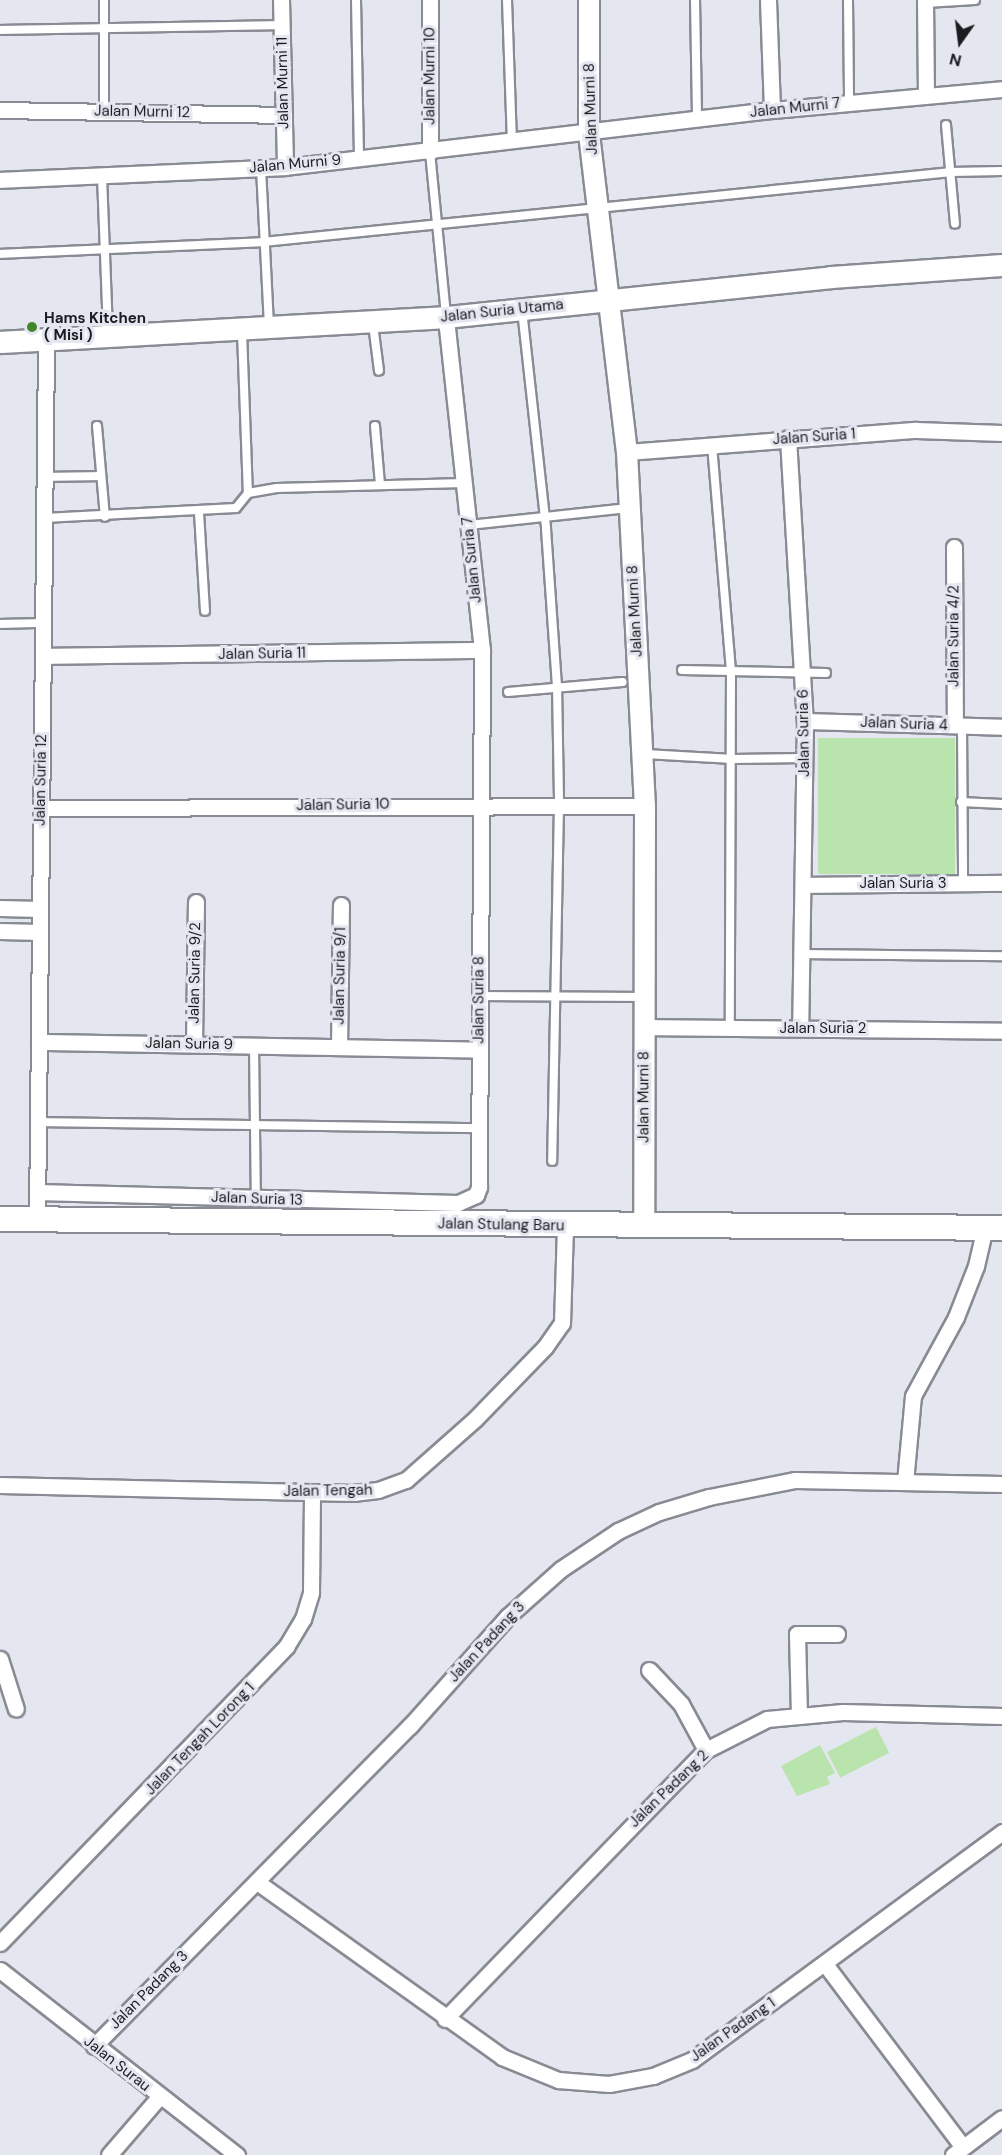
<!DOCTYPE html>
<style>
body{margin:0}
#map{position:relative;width:1002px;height:2155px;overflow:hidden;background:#e4e6f0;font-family:"DM Sans",sans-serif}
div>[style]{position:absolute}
.green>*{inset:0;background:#bae4ae;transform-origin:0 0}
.roads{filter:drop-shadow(2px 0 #898b94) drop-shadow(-2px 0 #898b94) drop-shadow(0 2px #898b94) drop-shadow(0 -2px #898b94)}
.service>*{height:8px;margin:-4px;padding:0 4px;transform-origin:4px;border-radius:4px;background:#fff}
.minor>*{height:15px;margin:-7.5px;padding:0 7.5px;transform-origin:7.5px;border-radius:7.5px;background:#fff}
.tertiary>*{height:20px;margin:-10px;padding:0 10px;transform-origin:10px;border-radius:10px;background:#fff}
.secondary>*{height:21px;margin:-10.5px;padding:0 10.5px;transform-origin:10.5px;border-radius:10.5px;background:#fff}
.primary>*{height:24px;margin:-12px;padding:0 12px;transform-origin:12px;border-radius:12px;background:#fff}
.dots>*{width:16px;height:16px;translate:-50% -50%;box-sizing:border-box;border:3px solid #e4e6f0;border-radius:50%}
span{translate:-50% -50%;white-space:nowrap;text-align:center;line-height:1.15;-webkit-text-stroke:6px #e4e6f0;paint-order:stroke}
.street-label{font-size:15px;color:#1b1c1f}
.poi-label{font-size:15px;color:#1b1c1f;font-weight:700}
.left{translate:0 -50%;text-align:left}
.north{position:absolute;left:930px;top:12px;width:60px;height:60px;-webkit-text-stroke:4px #e4e6f0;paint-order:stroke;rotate:194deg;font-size:16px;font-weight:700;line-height:24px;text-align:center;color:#1b1c1f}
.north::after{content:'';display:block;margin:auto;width:21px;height:27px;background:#1b1c1f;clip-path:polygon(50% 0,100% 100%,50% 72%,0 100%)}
</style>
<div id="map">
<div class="green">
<div style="left:818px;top:738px;width:137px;height:136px"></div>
<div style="left:876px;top:1727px;width:29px;height:55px;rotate:63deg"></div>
<div style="clip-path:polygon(820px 1745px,835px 1773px,827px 1777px,830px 1784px,797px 1796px,781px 1766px)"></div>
</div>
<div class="roads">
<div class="service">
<div style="left:356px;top:0;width:159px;rotate:88.9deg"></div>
<div style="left:507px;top:0;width:141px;rotate:88deg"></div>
<div style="left:695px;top:0;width:120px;rotate:89deg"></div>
<div style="left:848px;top:0;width:103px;rotate:89.4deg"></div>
<div style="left:926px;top:3px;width:49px;rotate:-3.5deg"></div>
<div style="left:0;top:30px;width:282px;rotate:-1deg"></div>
<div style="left:104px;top:112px;width:112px;rotate:-90deg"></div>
<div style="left:946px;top:125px;width:99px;rotate:84.8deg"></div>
<div style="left:430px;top:152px;width:165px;rotate:84.4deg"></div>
<div style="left:261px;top:168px;width:157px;rotate:87.1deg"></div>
<div style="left:102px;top:176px;width:158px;rotate:87.8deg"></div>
<div style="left:0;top:254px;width:263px;rotate:-2.6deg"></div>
<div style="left:263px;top:242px;width:692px;rotate:-5.81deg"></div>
<div style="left:951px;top:172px;width:51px;rotate:-1.1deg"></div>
<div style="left:522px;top:310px;width:220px;rotate:83.7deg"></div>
<div style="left:546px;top:529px;width:156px;rotate:86deg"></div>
<div style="left:557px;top:685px;width:120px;rotate:89deg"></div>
<div style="left:559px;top:805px;width:356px;rotate:91.1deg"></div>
<div style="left:373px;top:324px;width:47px;rotate:82.7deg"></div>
<div style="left:242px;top:332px;width:161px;rotate:87.9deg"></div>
<div style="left:97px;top:426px;width:91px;rotate:85deg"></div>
<div style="left:375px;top:426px;width:58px;rotate:85.1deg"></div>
<div style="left:712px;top:445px;width:228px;rotate:85.2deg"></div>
<div style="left:731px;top:672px;width:357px;rotate:90.2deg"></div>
<div style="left:44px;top:477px;width:57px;rotate:-1deg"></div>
<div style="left:199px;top:513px;width:98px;rotate:86.5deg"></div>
<div style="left:44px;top:518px;width:192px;rotate:-3deg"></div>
<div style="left:236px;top:508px;width:19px;rotate:-51deg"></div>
<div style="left:248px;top:493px;width:29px;rotate:-10deg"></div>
<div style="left:277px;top:488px;width:187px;rotate:-1.5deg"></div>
<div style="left:469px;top:525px;width:160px;rotate:-6.1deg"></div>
<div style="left:0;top:624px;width:42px;rotate:-1.4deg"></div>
<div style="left:682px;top:670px;width:144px;rotate:1.2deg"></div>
<div style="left:508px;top:692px;width:115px;rotate:-5deg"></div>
<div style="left:962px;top:726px;width:158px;rotate:89.6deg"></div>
<div style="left:645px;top:754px;width:88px;rotate:3.3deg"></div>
<div style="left:733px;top:759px;width:72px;rotate:-0.8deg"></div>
<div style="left:961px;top:802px;width:41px;rotate:2.8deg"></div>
<div style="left:803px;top:954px;width:199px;rotate:0.6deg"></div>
<div style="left:479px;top:996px;width:164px;rotate:0.3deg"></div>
<div style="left:254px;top:1045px;width:154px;rotate:89.3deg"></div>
<div style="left:38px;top:1122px;width:441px;rotate:0.8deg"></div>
</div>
<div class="minor">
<div style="left:281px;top:0;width:167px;rotate:88.6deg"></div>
<div style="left:768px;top:0;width:110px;rotate:87.9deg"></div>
<div style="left:925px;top:0;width:95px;rotate:89.4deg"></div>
<div style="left:0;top:110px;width:284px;rotate:1deg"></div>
<div style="left:430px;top:152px;width:152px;rotate:-90deg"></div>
<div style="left:0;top:180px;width:285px;rotate:-2.6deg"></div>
<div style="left:285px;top:167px;width:490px;rotate:-6.7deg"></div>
<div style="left:772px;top:110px;width:231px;rotate:-5.2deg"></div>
<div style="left:788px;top:438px;width:284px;rotate:86.6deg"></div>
<div style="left:805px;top:721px;width:307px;rotate:90.9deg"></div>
<div style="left:627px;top:452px;width:290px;rotate:-4.4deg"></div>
<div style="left:916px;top:430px;width:86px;rotate:2deg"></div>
<div style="left:954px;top:547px;width:178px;rotate:89.7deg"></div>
<div style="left:43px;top:656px;width:439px;rotate:-0.8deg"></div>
<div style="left:805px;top:721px;width:197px;rotate:1.7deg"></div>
<div style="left:41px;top:808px;width:604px;rotate:-0.19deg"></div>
<div style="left:805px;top:885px;width:197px;rotate:-0.6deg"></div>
<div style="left:0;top:908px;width:40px;rotate:1.4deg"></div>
<div style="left:0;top:931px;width:40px;rotate:1.4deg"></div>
<div style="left:644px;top:1027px;width:358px;rotate:0.6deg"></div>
<div style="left:39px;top:1042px;width:439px;rotate:1deg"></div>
<div style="left:194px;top:1044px;width:142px;rotate:-89.2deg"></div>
<div style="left:339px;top:1047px;width:142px;rotate:-89.2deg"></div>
<div style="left:37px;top:1192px;width:421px;rotate:1.5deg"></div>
<div style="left:458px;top:1203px;width:20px;rotate:-24deg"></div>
<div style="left:476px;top:1195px;width:9px;rotate:-69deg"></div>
<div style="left:479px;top:1187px;width:537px;rotate:-89.68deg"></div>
<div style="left:482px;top:650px;width:335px;rotate:-96.2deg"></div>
<div style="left:37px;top:1218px;width:877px;rotate:-89.41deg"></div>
<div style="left:905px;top:1482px;width:86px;rotate:-84.7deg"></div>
<div style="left:913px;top:1396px;width:90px;rotate:-61.4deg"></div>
<div style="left:956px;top:1317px;width:55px;rotate:-68.6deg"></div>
<div style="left:976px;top:1266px;width:39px;rotate:-77deg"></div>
<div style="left:0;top:1485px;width:353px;rotate:1.3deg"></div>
<div style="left:353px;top:1493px;width:25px;rotate:-7deg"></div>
<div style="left:378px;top:1490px;width:30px;rotate:-20deg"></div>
<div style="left:406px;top:1480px;width:92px;rotate:-41.5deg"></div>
<div style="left:475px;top:1419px;width:100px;rotate:-45.8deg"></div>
<div style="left:545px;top:1347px;width:29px;rotate:-55deg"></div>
<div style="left:562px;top:1323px;width:98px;rotate:-88.2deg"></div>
<div style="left:0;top:1659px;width:52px;rotate:72.3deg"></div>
<div style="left:649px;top:1670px;width:47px;rotate:46.7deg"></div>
<div style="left:681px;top:1704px;width:52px;rotate:61.5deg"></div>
<div style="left:799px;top:1716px;width:82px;rotate:-91.4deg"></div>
<div style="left:797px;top:1634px;width:40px"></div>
<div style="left:257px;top:1882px;width:301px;rotate:35.5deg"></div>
<div style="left:502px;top:2057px;width:61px;rotate:22.3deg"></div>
<div style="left:558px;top:2080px;width:51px;rotate:4.5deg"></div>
<div style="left:609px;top:2084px;width:45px;rotate:-10.3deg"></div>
<div style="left:653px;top:2076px;width:42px;rotate:-22.3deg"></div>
<div style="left:692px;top:2060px;width:385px;rotate:-36.3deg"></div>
<div style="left:0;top:1943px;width:412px;rotate:-46deg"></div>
<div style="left:286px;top:1647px;width:33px;rotate:-59deg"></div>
<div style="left:303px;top:1619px;width:28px;rotate:-73deg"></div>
<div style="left:311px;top:1592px;width:99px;rotate:-89.4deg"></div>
<div style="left:825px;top:1964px;width:229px;rotate:53deg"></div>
<div style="left:0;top:1970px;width:301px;rotate:38deg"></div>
<div style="left:445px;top:2019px;width:375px;rotate:-45.9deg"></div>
<div style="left:706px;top:1750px;width:68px;rotate:-26.9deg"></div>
<div style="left:767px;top:1719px;width:76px;rotate:-5.3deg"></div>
<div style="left:843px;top:1712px;width:159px;rotate:1.4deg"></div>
<div style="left:94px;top:2046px;width:450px;rotate:-45.4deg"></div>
<div style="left:410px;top:1726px;width:146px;rotate:-48.3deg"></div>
<div style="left:507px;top:1617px;width:72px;rotate:-41.6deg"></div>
<div style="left:561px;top:1569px;width:69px;rotate:-33.7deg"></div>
<div style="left:618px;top:1531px;width:45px;rotate:-24.9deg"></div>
<div style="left:659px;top:1512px;width:52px;rotate:-16.7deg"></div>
<div style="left:709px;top:1497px;width:88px;rotate:-11.2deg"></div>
<div style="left:795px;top:1480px;width:207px;rotate:1.1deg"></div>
<div style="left:109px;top:2155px;width:77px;rotate:-49.2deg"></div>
<div style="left:953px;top:2155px;width:61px;rotate:-37.1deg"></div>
</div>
<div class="tertiary">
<div style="left:589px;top:0;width:134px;rotate:90deg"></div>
<div style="left:589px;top:134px;width:320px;rotate:83.2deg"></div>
<div style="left:627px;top:452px;width:354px;rotate:87.1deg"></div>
<div style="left:645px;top:806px;width:418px;rotate:90.1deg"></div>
</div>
<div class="secondary">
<div style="left:0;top:342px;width:447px;rotate:-3.2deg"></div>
<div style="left:446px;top:317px;width:387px;rotate:-5.9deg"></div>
<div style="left:831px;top:277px;width:171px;rotate:-4deg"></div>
</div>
<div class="primary">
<div style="left:0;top:1219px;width:1002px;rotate:0.51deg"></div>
</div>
</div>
<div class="dots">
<div style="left:32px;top:327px;background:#40862a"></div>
</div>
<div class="street-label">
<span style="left:430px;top:76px;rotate:-90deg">Jalan Murni 10</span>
<span style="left:283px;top:83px;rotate:-91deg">Jalan Murni 11</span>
<span style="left:795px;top:108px;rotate:-6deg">Jalan Murni 7</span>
<span style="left:591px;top:109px;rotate:-92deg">Jalan Murni 8</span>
<span style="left:142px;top:112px;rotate:1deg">Jalan Murni 12</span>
<span style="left:295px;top:164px;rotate:-5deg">Jalan Murni 9</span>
<span style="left:502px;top:311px;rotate:-6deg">Jalan Suria Utama</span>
<span style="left:814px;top:437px;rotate:-4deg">Jalan Suria 1</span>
<span style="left:472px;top:560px;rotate:-96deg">Jalan Suria 7</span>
<span style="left:635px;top:611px;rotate:-93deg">Jalan Murni 8</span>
<span style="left:954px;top:636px;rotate:-90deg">Jalan Suria 4/2</span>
<span style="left:262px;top:654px;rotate:-1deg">Jalan Suria 11</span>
<span style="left:904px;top:724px;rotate:2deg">Jalan Suria 4</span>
<span style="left:804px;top:733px;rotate:-91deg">Jalan Suria 6</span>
<span style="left:41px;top:780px;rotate:-89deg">Jalan Suria 12</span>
<span style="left:343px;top:805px;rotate:-1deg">Jalan Suria 10</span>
<span style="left:903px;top:884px">Jalan Suria 3</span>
<span style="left:195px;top:973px;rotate:-89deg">Jalan Suria 9/2</span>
<span style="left:340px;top:976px;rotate:-89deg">Jalan Suria 9/1</span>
<span style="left:479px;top:1000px;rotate:-90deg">Jalan Suria 8</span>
<span style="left:823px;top:1029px">Jalan Suria 2</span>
<span style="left:189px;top:1044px;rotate:1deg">Jalan Suria 9</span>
<span style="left:644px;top:1097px;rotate:-90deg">Jalan Murni 8</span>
<span style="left:257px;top:1199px;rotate:2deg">Jalan Suria 13</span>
<span style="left:501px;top:1225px;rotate:1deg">Jalan Stulang Baru</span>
<span style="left:328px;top:1491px;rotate:-1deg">Jalan Tengah</span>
<span style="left:487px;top:1642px;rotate:-47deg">Jalan Padang 3</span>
<span style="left:200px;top:1739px;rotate:-46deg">Jalan Tengah Lorong 1</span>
<span style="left:669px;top:1789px;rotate:-44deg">Jalan Padang 2</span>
<span style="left:149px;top:1990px;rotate:-45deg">Jalan Padang 3</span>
<span style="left:733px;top:2030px;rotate:-35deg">Jalan Padang 1</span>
<span style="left:117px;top:2064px;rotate:38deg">Jalan Surau</span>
</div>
<div class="poi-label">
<span class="left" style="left:44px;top:327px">Hams Kitchen<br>( Misi )</span>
</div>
<div class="north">N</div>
</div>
